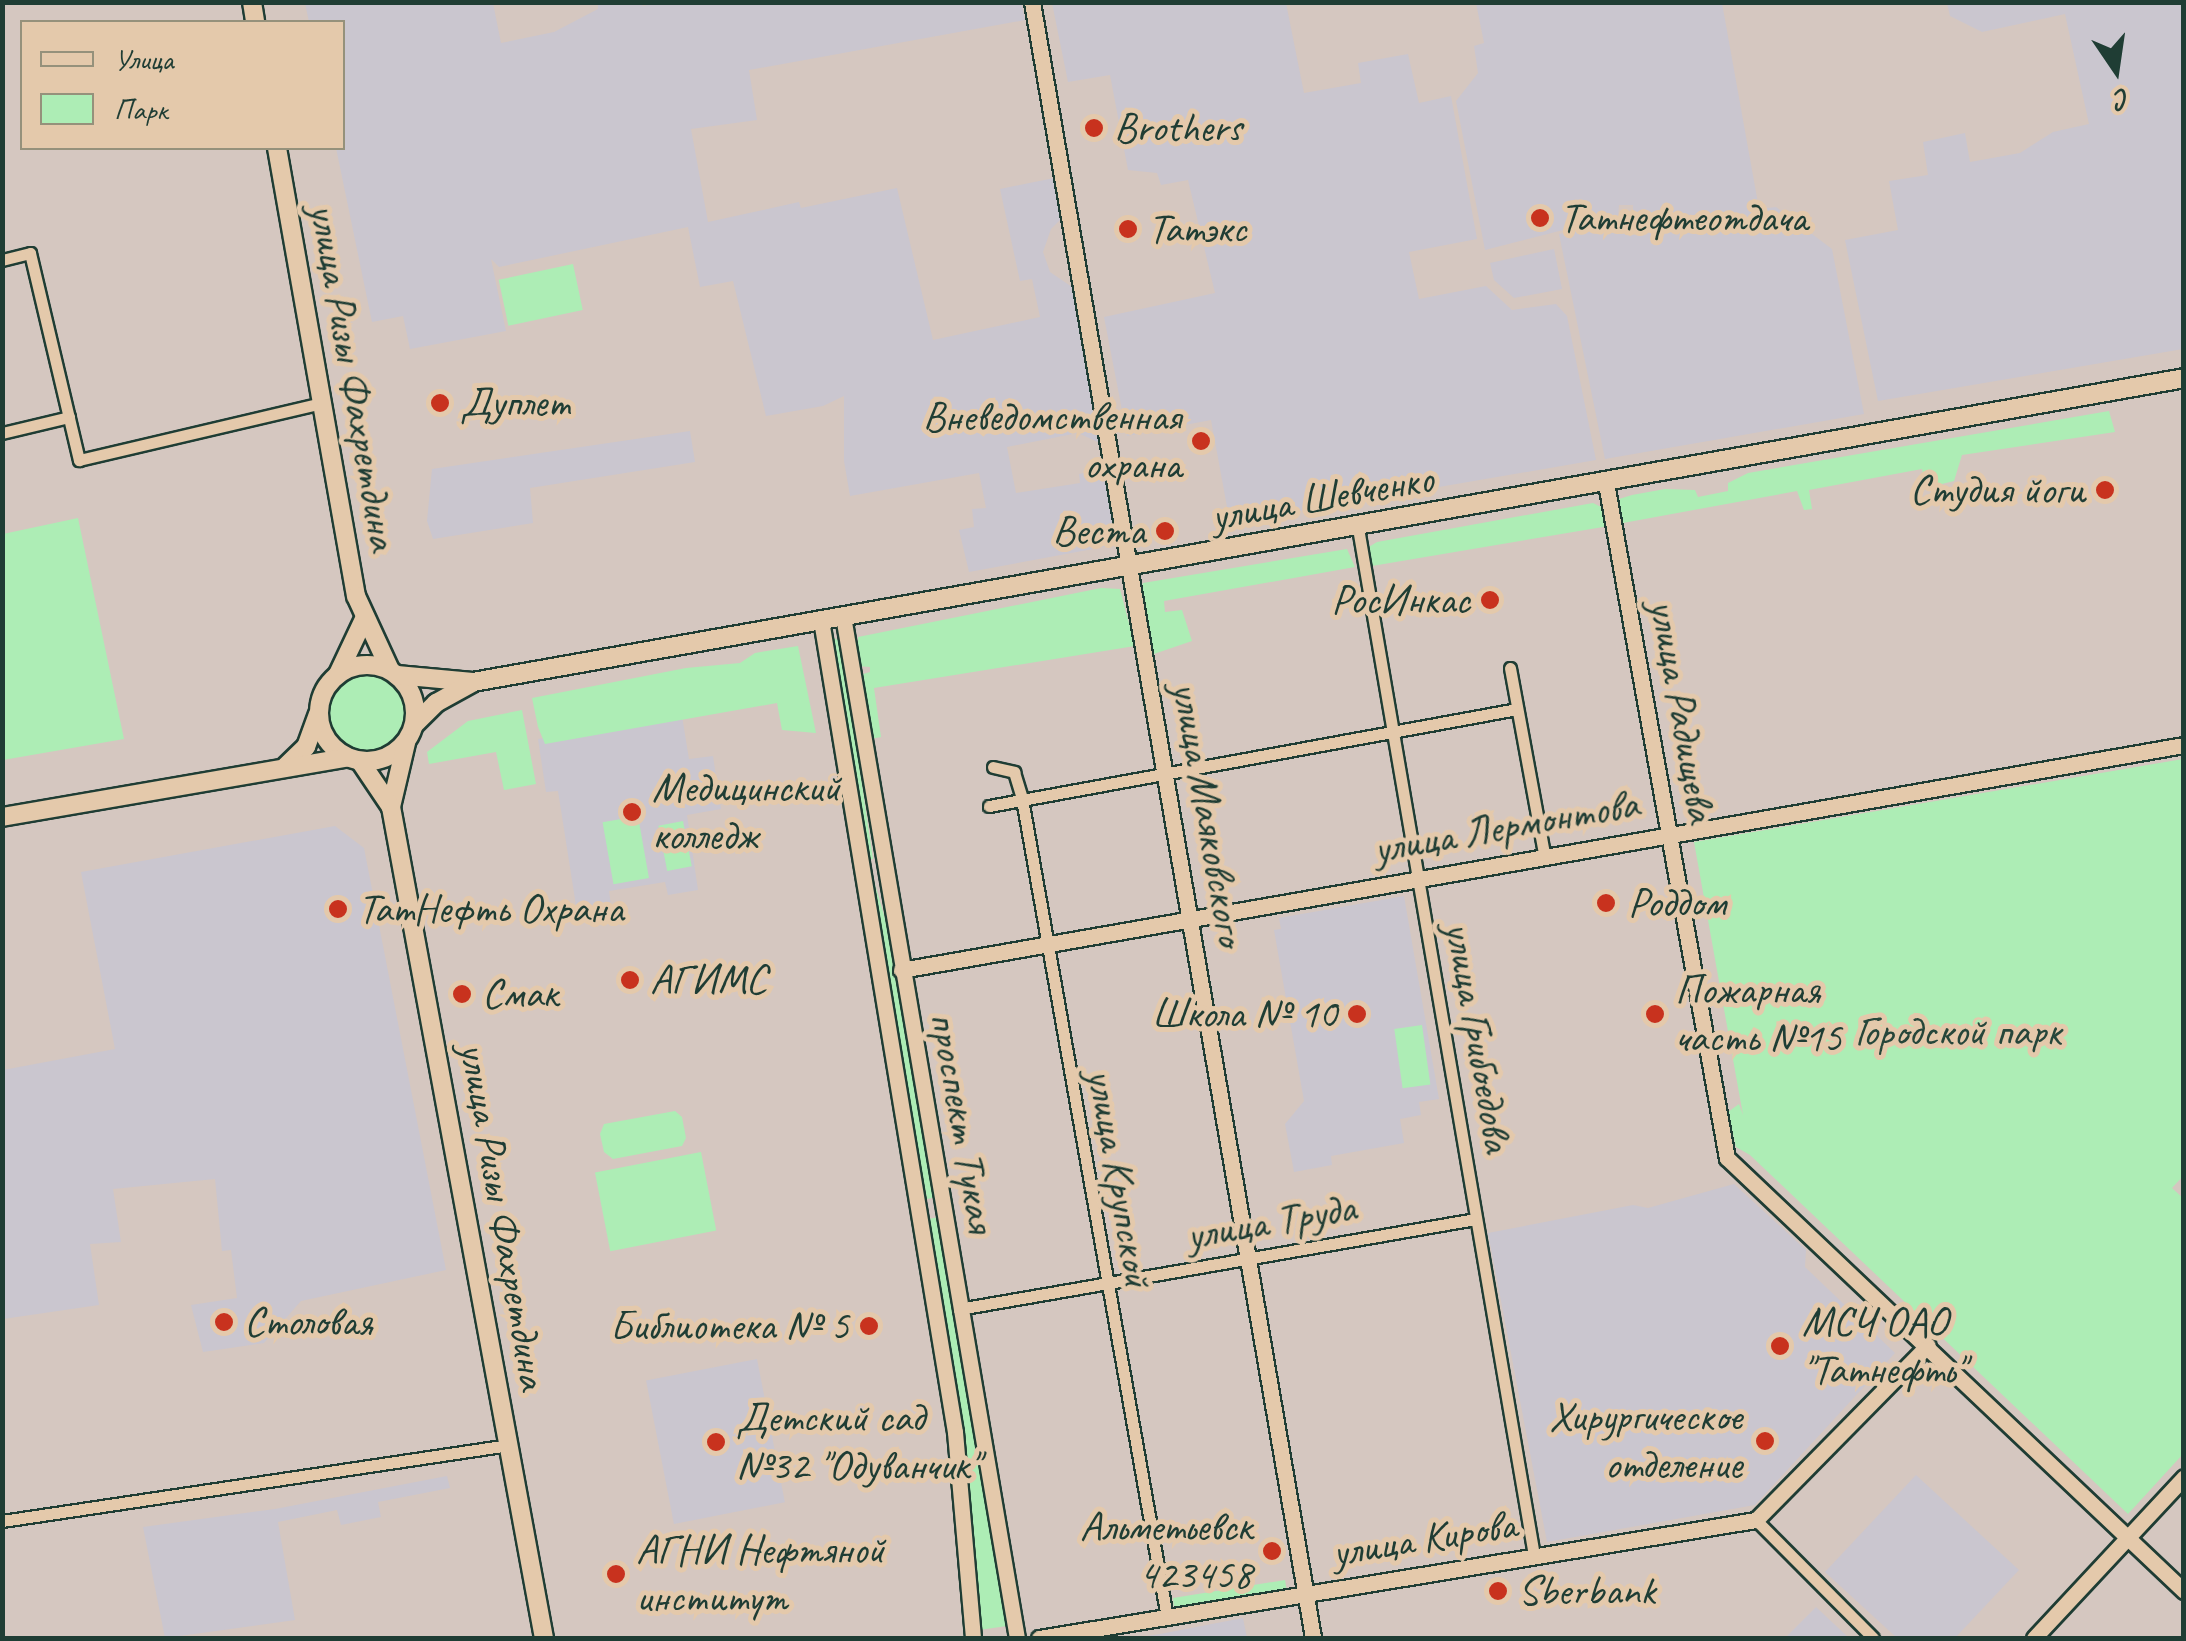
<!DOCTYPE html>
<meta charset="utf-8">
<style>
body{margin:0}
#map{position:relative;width:2186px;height:1641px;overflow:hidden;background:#d5c7c0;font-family:Caveat,sans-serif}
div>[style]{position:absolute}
.built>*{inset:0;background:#cac6cf;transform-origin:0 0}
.green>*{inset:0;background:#adedb5;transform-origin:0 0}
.round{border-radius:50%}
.roads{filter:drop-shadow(2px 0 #1f3d34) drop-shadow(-2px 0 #1f3d34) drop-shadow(0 2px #1f3d34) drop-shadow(0 -2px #1f3d34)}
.street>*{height:11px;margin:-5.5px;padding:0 5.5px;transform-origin:5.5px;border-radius:5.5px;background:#e4c9ab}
.secondary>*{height:15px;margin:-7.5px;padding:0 7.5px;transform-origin:7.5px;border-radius:7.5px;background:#e4c9ab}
.primary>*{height:18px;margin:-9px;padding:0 9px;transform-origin:9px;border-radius:9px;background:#e4c9ab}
.primary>.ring{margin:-9px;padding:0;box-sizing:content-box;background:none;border:18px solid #e4c9ab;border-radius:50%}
.dots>*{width:28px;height:28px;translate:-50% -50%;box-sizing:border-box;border:5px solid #e4c9ab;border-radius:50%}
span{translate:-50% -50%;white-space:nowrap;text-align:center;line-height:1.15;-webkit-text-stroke:10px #e4c9ab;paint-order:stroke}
.poi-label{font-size:42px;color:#1f3d34}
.left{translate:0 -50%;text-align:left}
.right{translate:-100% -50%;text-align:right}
.street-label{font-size:42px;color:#1f3d34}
.park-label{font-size:42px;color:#26463a}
.frame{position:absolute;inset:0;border:5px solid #1f3d34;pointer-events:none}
.legend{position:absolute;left:20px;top:20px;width:325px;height:130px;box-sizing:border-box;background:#e4c9ab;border:2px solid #95917b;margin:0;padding:12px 18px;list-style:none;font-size:30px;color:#1f3d34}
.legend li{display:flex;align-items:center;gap:20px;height:50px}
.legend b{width:50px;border:2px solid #95917b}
.north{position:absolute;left:2066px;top:20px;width:100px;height:100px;-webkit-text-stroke:8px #e4c9ab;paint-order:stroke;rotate:167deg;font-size:28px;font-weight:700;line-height:40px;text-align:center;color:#1f3d34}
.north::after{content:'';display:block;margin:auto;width:35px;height:45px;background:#1f3d34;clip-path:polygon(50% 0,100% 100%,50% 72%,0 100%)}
</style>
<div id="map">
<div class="built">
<div style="clip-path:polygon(660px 2px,1021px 3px,1025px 20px,749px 70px,757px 120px,691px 129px,708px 222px,799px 202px,801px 208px,897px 188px,933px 340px,1040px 317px,1032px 279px,1020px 281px,1000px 189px,1054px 178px,1062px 218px,1051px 229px,1043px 252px,1050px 272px,1072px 287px,1100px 443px,1078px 433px,1007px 447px,1016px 493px,1080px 483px,1079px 474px,1105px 469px,1120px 544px,969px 572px,959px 530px,974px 527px,972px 509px,986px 508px,979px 473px,850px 496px,844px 461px,844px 396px,823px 406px,766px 416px,733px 281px,700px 287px,688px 227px,499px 267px,491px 259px,506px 331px,410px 349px,403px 316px,372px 322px,336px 148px,342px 148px,342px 22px,309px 22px,305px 3px,493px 3px,501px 43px,554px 32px,598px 9px,598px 3px,641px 3px,643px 6px)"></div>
<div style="clip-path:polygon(1052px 3px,1286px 3px,1304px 93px,1361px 83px,1358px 63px,1408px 54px,1419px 103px,1451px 96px,1477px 239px,1409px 252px,1419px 299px,1486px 286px,1512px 310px,1556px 304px,1567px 316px,1596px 460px,1230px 523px,1211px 420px,1127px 436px,1104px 317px,1215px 293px,1188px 180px,1161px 185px,1157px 173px,1128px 170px,1110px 75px,1068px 82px)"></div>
<div style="clip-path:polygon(1476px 3px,1722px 3px,1759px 209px,1776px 207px,1832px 249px,1864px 414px,1605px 459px,1559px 234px,1633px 220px,1633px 205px,1619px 205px,1618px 216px,1485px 250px,1456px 101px,1478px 73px,1474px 46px,1484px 43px)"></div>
<div style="clip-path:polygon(1947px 3px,2183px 3px,2183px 349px,1878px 401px,1845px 240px,1898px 230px,1889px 181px,1928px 175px,1923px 142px,1965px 133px,1970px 162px,2020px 153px,2053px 132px,2089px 124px,2065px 14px,1982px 32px,1950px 16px)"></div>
<div style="clip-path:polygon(1554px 249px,1562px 289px,1514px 298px,1494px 280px,1490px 263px)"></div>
<div style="clip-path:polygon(690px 431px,695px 462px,530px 488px,533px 523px,433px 539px,427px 521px,432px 469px)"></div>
<div style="clip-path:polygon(682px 716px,689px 759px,713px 756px,721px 809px,687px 815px,698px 890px,668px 895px,665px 882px,609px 891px,611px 906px,577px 912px,558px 791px,546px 792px,538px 739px)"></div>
<div style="clip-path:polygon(335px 826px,364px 848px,446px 1270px,301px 1301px,264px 1343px,203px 1352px,191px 1305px,237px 1298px,231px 1250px,222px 1251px,215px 1179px,113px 1189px,121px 1242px,90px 1244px,99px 1305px,3px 1319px,3px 1070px,115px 1049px,81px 872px)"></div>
<div style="clip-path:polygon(1404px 896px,1439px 1099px,1419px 1102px,1421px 1115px,1400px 1119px,1404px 1143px,1331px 1156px,1332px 1165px,1294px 1172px,1285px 1124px,1304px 1101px,1274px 930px,1281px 929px,1279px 918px)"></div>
<div style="clip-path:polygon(1734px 1184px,1806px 1250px,1805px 1267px,1895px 1353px,1755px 1505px,1547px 1542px,1488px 1233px,1633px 1205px,1648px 1208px)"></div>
<div style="left:757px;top:1359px;width:146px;height:113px;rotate:79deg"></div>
<div style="clip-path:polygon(1916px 1475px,2019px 1570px,1955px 1638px,1897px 1638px,1825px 1572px)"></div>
<div style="clip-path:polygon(447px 1476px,450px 1488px,378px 1502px,381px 1517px,341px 1525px,337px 1510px,278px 1522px,295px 1620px,165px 1638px,143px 1527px,275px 1509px)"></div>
<div style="clip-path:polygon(1816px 1607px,1849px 1638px,1850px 1638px,1785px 1638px)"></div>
<div style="clip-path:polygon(1243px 1618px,1247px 1638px,1134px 1638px,1160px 1634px)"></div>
</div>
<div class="green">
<div style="left:573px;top:264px;width:47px;height:76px;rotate:78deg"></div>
<div style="clip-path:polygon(2109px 411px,2115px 432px,1962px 455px,1954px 481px,1926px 488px,1922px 469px,1809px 490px,1812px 509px,1804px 510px,1797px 491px,1623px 523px,1619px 511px,1619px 499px,1632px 495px,1665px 489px,1695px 490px,1698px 497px,1728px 491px,1728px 483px,1748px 473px)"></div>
<div style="clip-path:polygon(1593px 503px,1601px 507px,1609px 526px,1372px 566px,1366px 556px,1367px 548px,1377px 542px)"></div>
<div style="clip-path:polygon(78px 518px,124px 739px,3px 760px,3px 534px)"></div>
<div style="clip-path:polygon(1347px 549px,1355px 567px,1164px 601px,1165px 612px,1182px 610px,1192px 641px,1151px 655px,1140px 589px,1143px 583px)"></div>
<div style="clip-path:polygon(1101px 588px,1120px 589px,1135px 646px,874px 688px,881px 737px,871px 739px,860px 675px,870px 672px,870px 667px,858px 666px,858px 637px)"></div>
<div style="clip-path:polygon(834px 638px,841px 642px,873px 859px,864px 860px)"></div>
<div style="clip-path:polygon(798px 646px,816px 733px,782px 730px,777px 703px,545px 744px,538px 727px,532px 698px,686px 668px,740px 663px,755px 653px)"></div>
<div class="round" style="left:326px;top:672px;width:84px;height:84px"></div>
<div style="clip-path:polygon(522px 710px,536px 784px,504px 790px,496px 752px,429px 764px,427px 752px,468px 721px)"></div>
<div style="clip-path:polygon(2183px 759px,2184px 1175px,2172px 1188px,2184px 1199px,2183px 1454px,2128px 1514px,1750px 1155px,1736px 1147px,1728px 1112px,1739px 1104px,1743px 1115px,1694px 842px)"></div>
<div style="left:638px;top:816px;width:63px;height:36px;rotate:80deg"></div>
<div style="left:683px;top:821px;width:46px;height:25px;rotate:79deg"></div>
<div style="clip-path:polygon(871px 871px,894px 949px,936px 1197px,927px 1199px,879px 948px,866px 872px)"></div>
<div style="left:1422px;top:1025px;width:60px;height:28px;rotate:82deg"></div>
<div style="clip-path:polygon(675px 1111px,682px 1117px,686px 1138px,682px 1146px,613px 1159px,604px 1152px,600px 1134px,604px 1124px)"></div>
<div style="left:701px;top:1152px;width:80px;height:108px;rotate:79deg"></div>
<div style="clip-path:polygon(939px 1217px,1007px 1626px,979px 1630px,960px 1436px,928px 1219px)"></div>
<div style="clip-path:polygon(1285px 1580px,1287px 1592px,1174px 1608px,1173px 1598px)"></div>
</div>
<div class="roads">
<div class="street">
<div style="left:2px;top:260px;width:29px;rotate:-14deg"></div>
<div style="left:30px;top:253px;width:213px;rotate:76.7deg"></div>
<div style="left:79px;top:460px;width:250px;rotate:-13.2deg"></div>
<div style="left:2px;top:433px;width:69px;rotate:-13.4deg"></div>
<div style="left:1358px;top:528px;width:1043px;rotate:80.28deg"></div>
<div style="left:1510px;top:668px;width:189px;rotate:79.6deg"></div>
<div style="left:993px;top:767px;width:22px;rotate:13deg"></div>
<div style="left:1014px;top:772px;width:28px;rotate:73deg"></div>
<div style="left:1022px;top:799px;width:831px;rotate:79.95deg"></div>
<div style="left:989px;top:806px;width:537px;rotate:-10.41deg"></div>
<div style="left:959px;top:1309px;width:524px;rotate:-9.89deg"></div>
<div style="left:1756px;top:1520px;width:166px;rotate:45.2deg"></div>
<div style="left:2px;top:1521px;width:513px;rotate:-8.53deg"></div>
</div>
<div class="secondary">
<div style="left:1032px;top:2px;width:1660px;rotate:80.25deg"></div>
<div style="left:1606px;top:483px;width:686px;rotate:79.84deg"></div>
<div style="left:1727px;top:1158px;width:630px;rotate:43.46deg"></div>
<div style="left:843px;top:616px;width:1037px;rotate:80.34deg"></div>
<div style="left:821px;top:620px;width:823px;rotate:80.63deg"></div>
<div style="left:955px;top:1432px;width:207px;rotate:85deg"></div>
<div style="left:901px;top:970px;width:1303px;rotate:-9.95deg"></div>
<div style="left:1039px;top:1638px;width:727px;rotate:-9.35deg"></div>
<div style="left:1756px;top:1520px;width:245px;rotate:-45.5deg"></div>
<div style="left:2034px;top:1638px;width:220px;rotate:-47deg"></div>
</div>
<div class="primary">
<div style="left:252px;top:2px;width:20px;rotate:81deg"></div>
<div style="left:277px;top:148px;width:455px;rotate:80deg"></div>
<div style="left:356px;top:596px;width:81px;rotate:65.3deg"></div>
<div class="ring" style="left:319px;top:665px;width:78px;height:78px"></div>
<div style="left:338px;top:674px;width:63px;rotate:-64.7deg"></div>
<div style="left:397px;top:675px;width:76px;rotate:5.3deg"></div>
<div style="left:473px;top:682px;width:1738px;rotate:-10.07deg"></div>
<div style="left:415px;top:724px;width:30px;rotate:-45deg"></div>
<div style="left:436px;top:703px;width:41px;rotate:-29.1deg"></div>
<div style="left:406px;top:743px;width:66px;rotate:103.2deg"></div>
<div style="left:391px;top:807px;width:845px;rotate:79.57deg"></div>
<div style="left:360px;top:761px;width:55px;rotate:56deg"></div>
<div style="left:286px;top:766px;width:28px;rotate:-44deg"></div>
<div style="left:306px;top:747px;width:35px;rotate:-70deg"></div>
<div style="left:2px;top:817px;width:351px;rotate:-9.8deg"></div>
</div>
</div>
<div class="dots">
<div style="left:1094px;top:128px;background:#c8321e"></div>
<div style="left:1540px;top:218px;background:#c8321e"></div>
<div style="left:1128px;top:229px;background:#c8321e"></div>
<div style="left:440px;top:403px;background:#c8321e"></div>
<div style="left:1201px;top:441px;background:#c8321e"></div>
<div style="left:2105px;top:490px;background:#c8321e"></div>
<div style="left:1165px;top:531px;background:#c8321e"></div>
<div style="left:1490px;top:600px;background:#c8321e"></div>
<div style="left:632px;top:812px;background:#c8321e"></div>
<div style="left:1606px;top:903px;background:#c8321e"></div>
<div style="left:338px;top:909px;background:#c8321e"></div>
<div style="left:630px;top:980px;background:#c8321e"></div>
<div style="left:462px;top:994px;background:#c8321e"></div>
<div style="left:1357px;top:1014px;background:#c8321e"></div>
<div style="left:1655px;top:1014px;background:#c8321e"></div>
<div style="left:224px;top:1322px;background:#c8321e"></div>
<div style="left:869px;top:1326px;background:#c8321e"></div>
<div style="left:1780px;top:1346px;background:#c8321e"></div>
<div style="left:1765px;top:1441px;background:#c8321e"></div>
<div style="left:716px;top:1442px;background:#c8321e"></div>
<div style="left:1272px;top:1551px;background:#c8321e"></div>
<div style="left:616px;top:1574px;background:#c8321e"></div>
<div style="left:1498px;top:1591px;background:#c8321e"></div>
</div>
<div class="poi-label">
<span class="left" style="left:1114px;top:128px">Brothers</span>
<span class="left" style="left:1560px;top:218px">Татнефтеотдача</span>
<span class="left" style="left:1148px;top:229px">Татэкс</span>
<span class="left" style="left:460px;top:403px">Дуплет</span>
<span class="right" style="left:1181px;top:441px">Вневедомственная<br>охрана</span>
<span class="right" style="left:2085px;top:490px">Студия йоги</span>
<span class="right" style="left:1145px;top:531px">Веста</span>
<span class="right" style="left:1470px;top:600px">РосИнкас</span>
<span class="left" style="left:652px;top:812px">Медицинский<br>колледж</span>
<span class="left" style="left:1628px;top:903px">Роддом</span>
<span class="left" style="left:358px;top:909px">ТатНефть Охрана</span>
<span class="left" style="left:650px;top:980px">АГИМС</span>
<span class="left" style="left:1675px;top:1014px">Пожарная<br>часть №15</span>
<span class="left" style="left:482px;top:994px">Смак</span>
<span class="right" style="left:1337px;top:1014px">Школа № 10</span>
<span class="left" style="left:244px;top:1322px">Столовая</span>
<span class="left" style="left:1802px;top:1346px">МСЧ ОАО<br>"Татнефть"</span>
<span class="right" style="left:849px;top:1326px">Библиотека № 5</span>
<span class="right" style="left:1742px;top:1441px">Хирургическое<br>отделение</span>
<span class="left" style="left:736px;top:1442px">Детский сад<br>№32 "Одуванчик"</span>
<span class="right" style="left:1252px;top:1551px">Альметьевск<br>423458</span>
<span class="left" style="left:636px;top:1574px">АГНИ Нефтяной<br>институт</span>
<span class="left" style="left:1518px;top:1591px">Sberbank</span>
</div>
<div class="street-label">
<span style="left:353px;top:377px;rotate:80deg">улица Ризы Фахретдина</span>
<span style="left:1322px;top:498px;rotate:-10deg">улица Шевченко</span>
<span style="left:1682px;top:711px;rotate:80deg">улица Радищева</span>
<span style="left:1208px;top:814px;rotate:80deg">улица Маяковского</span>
<span style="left:1506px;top:827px;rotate:-10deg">улица Лермонтова</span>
<span style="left:1478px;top:1037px;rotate:80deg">улица Грибоедова</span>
<span style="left:962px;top:1122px;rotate:80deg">проспект Тукая</span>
<span style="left:1119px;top:1178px;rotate:80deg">улица Крупской</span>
<span style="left:503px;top:1216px;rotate:80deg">улица Ризы Фахретдина</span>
<span style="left:1271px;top:1222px;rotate:-10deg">улица Труда</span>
<span style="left:1424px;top:1539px;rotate:-9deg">улица Кирова</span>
</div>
<div class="park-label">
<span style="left:1958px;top:1032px">Городской парк</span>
</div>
<div class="frame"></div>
<ul class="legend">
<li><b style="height:12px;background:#e4c9ab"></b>Улица</li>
<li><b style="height:28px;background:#adedb5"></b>Парк</li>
</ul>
<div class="north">С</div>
</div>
